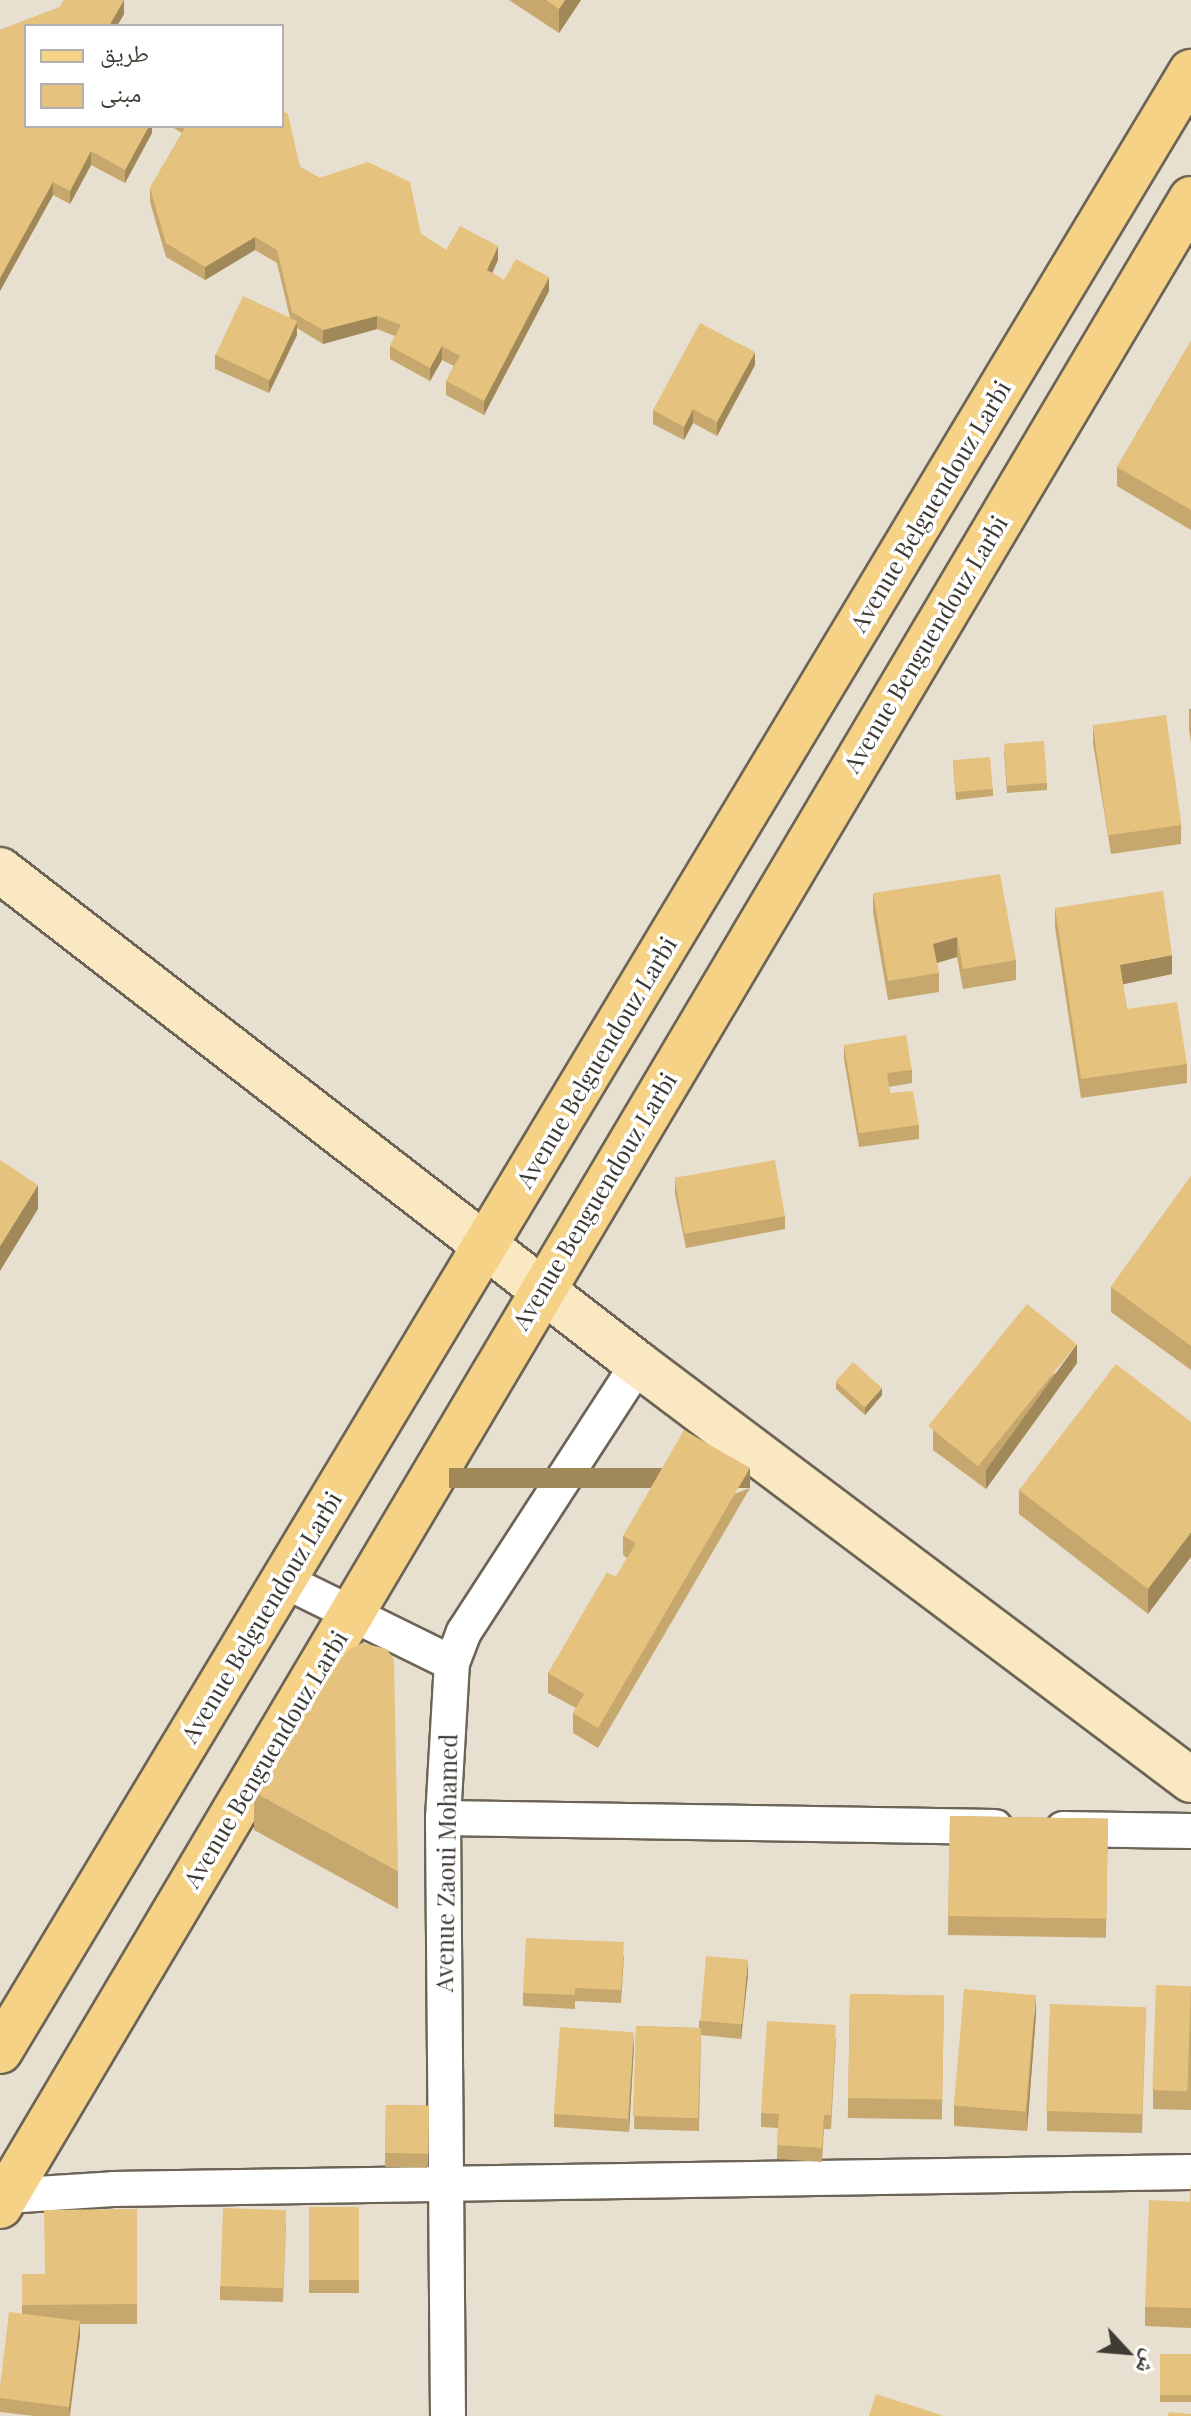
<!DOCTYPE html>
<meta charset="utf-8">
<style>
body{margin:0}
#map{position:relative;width:1191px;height:2416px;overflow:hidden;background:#e7dfcf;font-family:"Playfair Display","Noto Naskh Arabic",serif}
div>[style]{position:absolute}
.roads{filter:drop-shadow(2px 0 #6c6457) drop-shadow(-2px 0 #6c6457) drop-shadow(0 2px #6c6457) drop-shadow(0 -2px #6c6457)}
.minor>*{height:34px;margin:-17px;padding:0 17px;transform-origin:17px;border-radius:17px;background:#fff}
.secondary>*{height:44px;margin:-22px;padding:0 22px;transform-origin:22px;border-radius:22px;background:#fae8c2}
.primary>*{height:44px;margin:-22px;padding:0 22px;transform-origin:22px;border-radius:22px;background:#f5d285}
.wall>*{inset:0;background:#c6a76d;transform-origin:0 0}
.shaded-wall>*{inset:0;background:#a18859;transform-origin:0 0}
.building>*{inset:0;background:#e6c27f;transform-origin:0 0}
span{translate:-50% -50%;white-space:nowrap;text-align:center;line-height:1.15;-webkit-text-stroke:7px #fff;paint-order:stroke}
.street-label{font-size:24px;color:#3e3b34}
.legend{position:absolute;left:24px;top:24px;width:260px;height:104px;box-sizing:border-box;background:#fff;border:2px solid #b2b1ae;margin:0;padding:10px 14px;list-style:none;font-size:24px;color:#3e3b34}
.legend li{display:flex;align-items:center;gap:16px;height:40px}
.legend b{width:40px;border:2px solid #b2b1ae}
.north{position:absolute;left:1087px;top:2312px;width:80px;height:80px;-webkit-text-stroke:6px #fff;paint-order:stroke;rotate:116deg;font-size:22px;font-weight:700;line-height:32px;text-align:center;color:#3e3b34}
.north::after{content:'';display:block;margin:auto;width:28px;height:36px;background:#3e3b34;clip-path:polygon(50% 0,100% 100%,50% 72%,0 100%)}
</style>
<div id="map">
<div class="roads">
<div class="minor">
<div style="left:283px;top:1580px;width:188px;rotate:26.2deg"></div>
<div style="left:443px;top:1818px;width:552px;rotate:0.93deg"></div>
<div style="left:1063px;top:1829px;width:128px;rotate:0.9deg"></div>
<div style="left:6px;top:2196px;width:107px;rotate:-3.7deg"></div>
<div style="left:113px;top:2189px;width:1078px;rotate:-0.9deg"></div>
<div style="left:448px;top:2416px;width:598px;rotate:-90.48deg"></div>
<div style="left:443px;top:1818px;width:155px;rotate:-86.7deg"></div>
<div style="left:452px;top:1663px;width:33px;rotate:-69deg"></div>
<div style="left:464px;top:1632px;width:320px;rotate:-57deg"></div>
</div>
<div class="secondary">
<div style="left:0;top:870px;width:807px;rotate:37.75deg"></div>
<div style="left:638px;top:1364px;width:692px;rotate:36.95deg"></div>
</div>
<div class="primary">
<div style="left:0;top:2051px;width:2310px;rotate:-58.96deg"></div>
<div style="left:0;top:2206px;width:2334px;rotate:-59.31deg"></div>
</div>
</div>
<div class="wall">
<div style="clip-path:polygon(64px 0,124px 0,124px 14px,117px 26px,26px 26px,26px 126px,152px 126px,152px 133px,125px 183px,91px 165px,70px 204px,53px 195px,0 291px,0 30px,60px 7px)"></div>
<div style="clip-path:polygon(509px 0,581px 0,559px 33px)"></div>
<div style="clip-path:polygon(170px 126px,282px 126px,300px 167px,421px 234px,446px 250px,498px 260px,492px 273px,504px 280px,549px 291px,484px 415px,446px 395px,446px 381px,454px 366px,442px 360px,430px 381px,390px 359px,390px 346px,395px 336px,377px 329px,323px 344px,297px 328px,297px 335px,269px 393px,215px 369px,215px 355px,290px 318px,277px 263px,255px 250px,205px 280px,166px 257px,150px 202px,150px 188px,182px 133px)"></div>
<div style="clip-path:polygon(1191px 341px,1191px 530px,1117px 486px,1117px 467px)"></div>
<div style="clip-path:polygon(755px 365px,717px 436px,693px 423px,684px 440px,653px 424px,653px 410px)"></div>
<div style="clip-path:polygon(1189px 709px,1191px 709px,1191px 743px,1189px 729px)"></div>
<div style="clip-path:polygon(1093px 724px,1181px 825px,1181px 844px,1111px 854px,1093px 743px)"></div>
<div style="clip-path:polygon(1004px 751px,1047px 783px,1047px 790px,1007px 793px)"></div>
<div style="clip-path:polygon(953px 762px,993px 789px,993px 796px,956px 800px)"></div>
<div style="clip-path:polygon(873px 893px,1016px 960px,1016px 980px,963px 989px,957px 957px,937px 963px,939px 973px,939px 992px,888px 1000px,873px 912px)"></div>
<div style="clip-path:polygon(1055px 908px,1172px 974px,1123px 984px,1127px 1009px,1187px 1064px,1187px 1083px,1081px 1098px,1055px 927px)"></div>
<div style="clip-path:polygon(844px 1045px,912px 1070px,912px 1083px,889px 1087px,890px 1093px,919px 1125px,919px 1139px,859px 1147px,844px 1059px)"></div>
<div style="clip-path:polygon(1191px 1176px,1191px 1370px,1111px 1312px,1111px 1287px)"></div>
<div style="clip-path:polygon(675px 1181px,785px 1216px,785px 1229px,686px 1248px,675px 1194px)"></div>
<div style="clip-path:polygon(1077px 1363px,986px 1489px,933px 1450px,933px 1430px)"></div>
<div style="clip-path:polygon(836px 1382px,882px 1395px,865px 1415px,836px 1389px)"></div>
<div style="clip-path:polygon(1191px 1422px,1148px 1614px,1019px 1514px,1019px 1490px)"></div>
<div style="clip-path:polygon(750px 1488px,598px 1748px,573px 1733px,573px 1713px,576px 1708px,548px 1693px,548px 1673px,616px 1577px,627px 1558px,623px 1555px,623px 1536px)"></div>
<div style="clip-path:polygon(254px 1792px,398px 1871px,398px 1909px,254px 1830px)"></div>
<div style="left:950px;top:1816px;width:158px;height:119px;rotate:1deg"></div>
<div style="clip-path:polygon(624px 1956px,621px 2003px,575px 2001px,575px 2009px,523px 2006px,523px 1993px)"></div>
<div style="clip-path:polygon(748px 1974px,741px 2039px,701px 2035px,699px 2131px,634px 2129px,636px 2026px,699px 2028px,699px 2021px)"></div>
<div style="clip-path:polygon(1191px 1986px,1191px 2110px,1153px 2109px,1153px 2090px)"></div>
<div style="left:850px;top:1994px;width:94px;height:124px;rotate:1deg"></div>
<div style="clip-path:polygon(1146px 2008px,1142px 2133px,1047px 2131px,1047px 2111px)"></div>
<div style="clip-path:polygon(1036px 2014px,1027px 2131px,954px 2126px,954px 2106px)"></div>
<div style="clip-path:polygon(836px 2038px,831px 2129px,824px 2129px,822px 2162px,777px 2159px,778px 2128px,761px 2127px,761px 2113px)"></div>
<div style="clip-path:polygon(634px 2045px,629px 2132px,554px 2127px,554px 2114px)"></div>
<div style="left:386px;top:2105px;width:43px;height:62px;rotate:1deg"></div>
<div style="clip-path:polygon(1191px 2183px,1191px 2328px,1145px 2326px,1145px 2307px,1190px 2202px)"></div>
<div style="left:309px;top:2207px;width:50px;height:86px"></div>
<div style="clip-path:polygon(137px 2209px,137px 2324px,80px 2324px,80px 2335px,70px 2416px,34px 2416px,0 2412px,0 2387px,22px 2314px,22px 2274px,45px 2274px)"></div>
<div style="clip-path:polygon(286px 2224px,283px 2302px,220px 2300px,220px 2286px)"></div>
<div style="left:1191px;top:2354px;width:48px;height:31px;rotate:90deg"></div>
</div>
<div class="shaded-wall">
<div style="clip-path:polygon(124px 0,124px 14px,117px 26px,109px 26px)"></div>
<div style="clip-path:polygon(565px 0,581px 0,559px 33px,559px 9px)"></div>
<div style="clip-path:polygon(149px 126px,152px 126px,152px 133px,125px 183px,125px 170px)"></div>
<div style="clip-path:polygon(91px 151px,91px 165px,70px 204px,70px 191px)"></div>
<div style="clip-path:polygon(53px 182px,53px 195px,0 291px,0 278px)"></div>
<div style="clip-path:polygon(255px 237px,255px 250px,205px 280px,205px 267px)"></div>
<div style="clip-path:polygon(498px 246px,498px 260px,487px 284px,487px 270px)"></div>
<div style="clip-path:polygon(549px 277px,549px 291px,484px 415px,484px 401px)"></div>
<div style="clip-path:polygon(377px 316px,377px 329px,323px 344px,323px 330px)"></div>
<div style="clip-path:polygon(297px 321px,297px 335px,269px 393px,269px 380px)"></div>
<div style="clip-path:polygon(442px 346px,442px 360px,430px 381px,430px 368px)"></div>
<div style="clip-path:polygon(755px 352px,755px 365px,717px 436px,717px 422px)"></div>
<div style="clip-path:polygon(693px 409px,693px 423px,684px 440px,684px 427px)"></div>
<div style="clip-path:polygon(957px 937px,957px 957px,933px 964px,933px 944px)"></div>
<div style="clip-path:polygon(1172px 955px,1172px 974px,1120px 985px,1120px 965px)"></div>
<div style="clip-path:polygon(38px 1185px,38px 1209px,0 1271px,0 1246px)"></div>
<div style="clip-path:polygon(1077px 1344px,1077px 1363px,986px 1489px,986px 1470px)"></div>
<div style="clip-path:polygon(882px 1388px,882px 1395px,865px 1415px,865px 1408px)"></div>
<div style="left:750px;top:1468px;width:20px;height:301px;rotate:90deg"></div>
<div style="clip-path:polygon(1191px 1532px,1191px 1557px,1148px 1614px,1148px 1589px)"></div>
<div style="clip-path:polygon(748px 1960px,748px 1974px,741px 2039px,741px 2025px)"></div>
<div style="clip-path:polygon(1036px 1995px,1036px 2014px,1027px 2131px,1027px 2112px)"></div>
<div style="clip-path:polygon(634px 2032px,634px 2045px,629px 2132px,629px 2118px)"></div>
<div style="clip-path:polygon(80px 2321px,80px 2335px,69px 2416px,69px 2407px)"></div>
</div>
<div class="building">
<div style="clip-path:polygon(64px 0,124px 0,109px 26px,26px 26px,26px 126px,149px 126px,125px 170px,91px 151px,70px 191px,53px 182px,0 278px,0 30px,60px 7px)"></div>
<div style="clip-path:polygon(546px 0,565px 0,559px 9px)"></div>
<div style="clip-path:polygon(282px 111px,288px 114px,300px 167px,319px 178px,368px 162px,410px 182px,421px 234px,446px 250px,460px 226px,498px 246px,487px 270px,504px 280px,516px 259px,549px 277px,484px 401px,446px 381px,460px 356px,442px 346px,430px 368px,390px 346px,401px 325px,377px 316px,323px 330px,292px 312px,277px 250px,255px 237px,205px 267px,166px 243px,150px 188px,186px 126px,282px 126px)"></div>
<div style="left:243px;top:296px;width:60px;height:65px;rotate:25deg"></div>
<div style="clip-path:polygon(700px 323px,755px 352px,717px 422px,693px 409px,684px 427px,653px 410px)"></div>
<div style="clip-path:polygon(1191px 341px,1191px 510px,1117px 467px)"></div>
<div style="left:1166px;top:715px;width:111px;height:74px;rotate:82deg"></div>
<div style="left:1044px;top:741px;width:42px;height:40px;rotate:86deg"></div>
<div style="left:990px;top:757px;width:32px;height:37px;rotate:85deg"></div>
<div style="clip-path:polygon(1000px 874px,1016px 960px,963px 969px,957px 937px,933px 944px,939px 973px,888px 981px,873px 893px)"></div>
<div style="clip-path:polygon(1163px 891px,1172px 955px,1120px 965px,1127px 1009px,1177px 1002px,1187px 1064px,1081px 1079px,1055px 908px)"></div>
<div style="clip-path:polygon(906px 1035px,912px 1070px,887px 1073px,890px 1093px,913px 1091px,919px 1125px,859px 1133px,844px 1045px)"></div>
<div style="clip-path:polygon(0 1160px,38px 1185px,0 1246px)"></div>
<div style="left:775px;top:1160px;width:57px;height:102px;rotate:80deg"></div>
<div style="clip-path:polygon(1191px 1176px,1191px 1346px,1111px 1287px)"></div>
<div style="left:1027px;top:1304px;width:64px;height:157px;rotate:39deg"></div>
<div style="left:853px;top:1362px;width:39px;height:26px;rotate:42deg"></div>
<div style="clip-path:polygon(1116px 1364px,1191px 1422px,1191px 1532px,1148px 1589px,1019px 1490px)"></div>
<div style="clip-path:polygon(684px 1430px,750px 1468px,598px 1728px,573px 1713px,584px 1694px,548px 1673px,607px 1572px,616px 1577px,636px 1543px,623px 1536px)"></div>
<div style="clip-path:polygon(362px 1643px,387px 1649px,394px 1660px,398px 1871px,254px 1792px,347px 1651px)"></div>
<div style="left:950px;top:1816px;width:158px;height:100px;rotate:1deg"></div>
<div style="clip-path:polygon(526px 1938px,624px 1942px,621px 1990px,575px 1988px,575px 1995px,523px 1993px)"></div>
<div style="left:706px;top:1956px;width:42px;height:65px;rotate:5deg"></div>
<div style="left:1156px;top:1985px;width:35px;height:105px;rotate:2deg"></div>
<div style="left:964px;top:1989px;width:72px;height:117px;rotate:5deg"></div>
<div style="left:850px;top:1994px;width:94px;height:104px;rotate:1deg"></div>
<div style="left:1050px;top:2004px;width:96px;height:107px;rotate:2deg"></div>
<div style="clip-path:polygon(767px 2021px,836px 2025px,831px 2115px,824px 2115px,822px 2148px,777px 2145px,779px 2114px,761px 2113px)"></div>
<div style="left:636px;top:2026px;width:65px;height:90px;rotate:2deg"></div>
<div style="left:560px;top:2027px;width:74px;height:87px;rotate:4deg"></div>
<div style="left:386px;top:2105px;width:43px;height:48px;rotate:1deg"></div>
<div style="clip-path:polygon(1191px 2183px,1191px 2308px,1145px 2307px,1149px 2200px,1190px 2202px)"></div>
<div style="left:309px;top:2207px;width:50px;height:73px"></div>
<div style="left:223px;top:2208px;width:63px;height:78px;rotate:2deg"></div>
<div style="clip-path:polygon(137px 2209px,137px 2304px,22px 2305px,22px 2274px,45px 2274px,44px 2210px)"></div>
<div style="clip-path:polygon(9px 2312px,80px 2321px,69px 2407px,0 2398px,0 2387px)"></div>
<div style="left:1191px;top:2354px;width:41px;height:31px;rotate:90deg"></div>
<div style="clip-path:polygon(876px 2394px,941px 2415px,941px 2416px,869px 2416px)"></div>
<div style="clip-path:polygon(1169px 2412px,1191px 2414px,1191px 2416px,1168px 2416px)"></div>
</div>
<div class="street-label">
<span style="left:930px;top:506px;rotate:-59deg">Avenue Belguendouz Larbi</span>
<span style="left:925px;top:644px;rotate:-59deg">Avenue Benguendouz Larbi</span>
<span style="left:596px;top:1062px;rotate:-59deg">Avenue Belguendouz Larbi</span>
<span style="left:594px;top:1201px;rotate:-59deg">Avenue Benguendouz Larbi</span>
<span style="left:261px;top:1617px;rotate:-59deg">Avenue Belguendouz Larbi</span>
<span style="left:265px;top:1759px;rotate:-59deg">Avenue Benguendouz Larbi</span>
<span style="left:446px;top:1863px;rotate:-89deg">Avenue Zaoui Mohamed</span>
</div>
<ul class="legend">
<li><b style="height:10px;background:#f5d285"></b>طريق</li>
<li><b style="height:22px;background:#e6c27f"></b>مبنى</li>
</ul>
<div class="north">ش</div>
</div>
